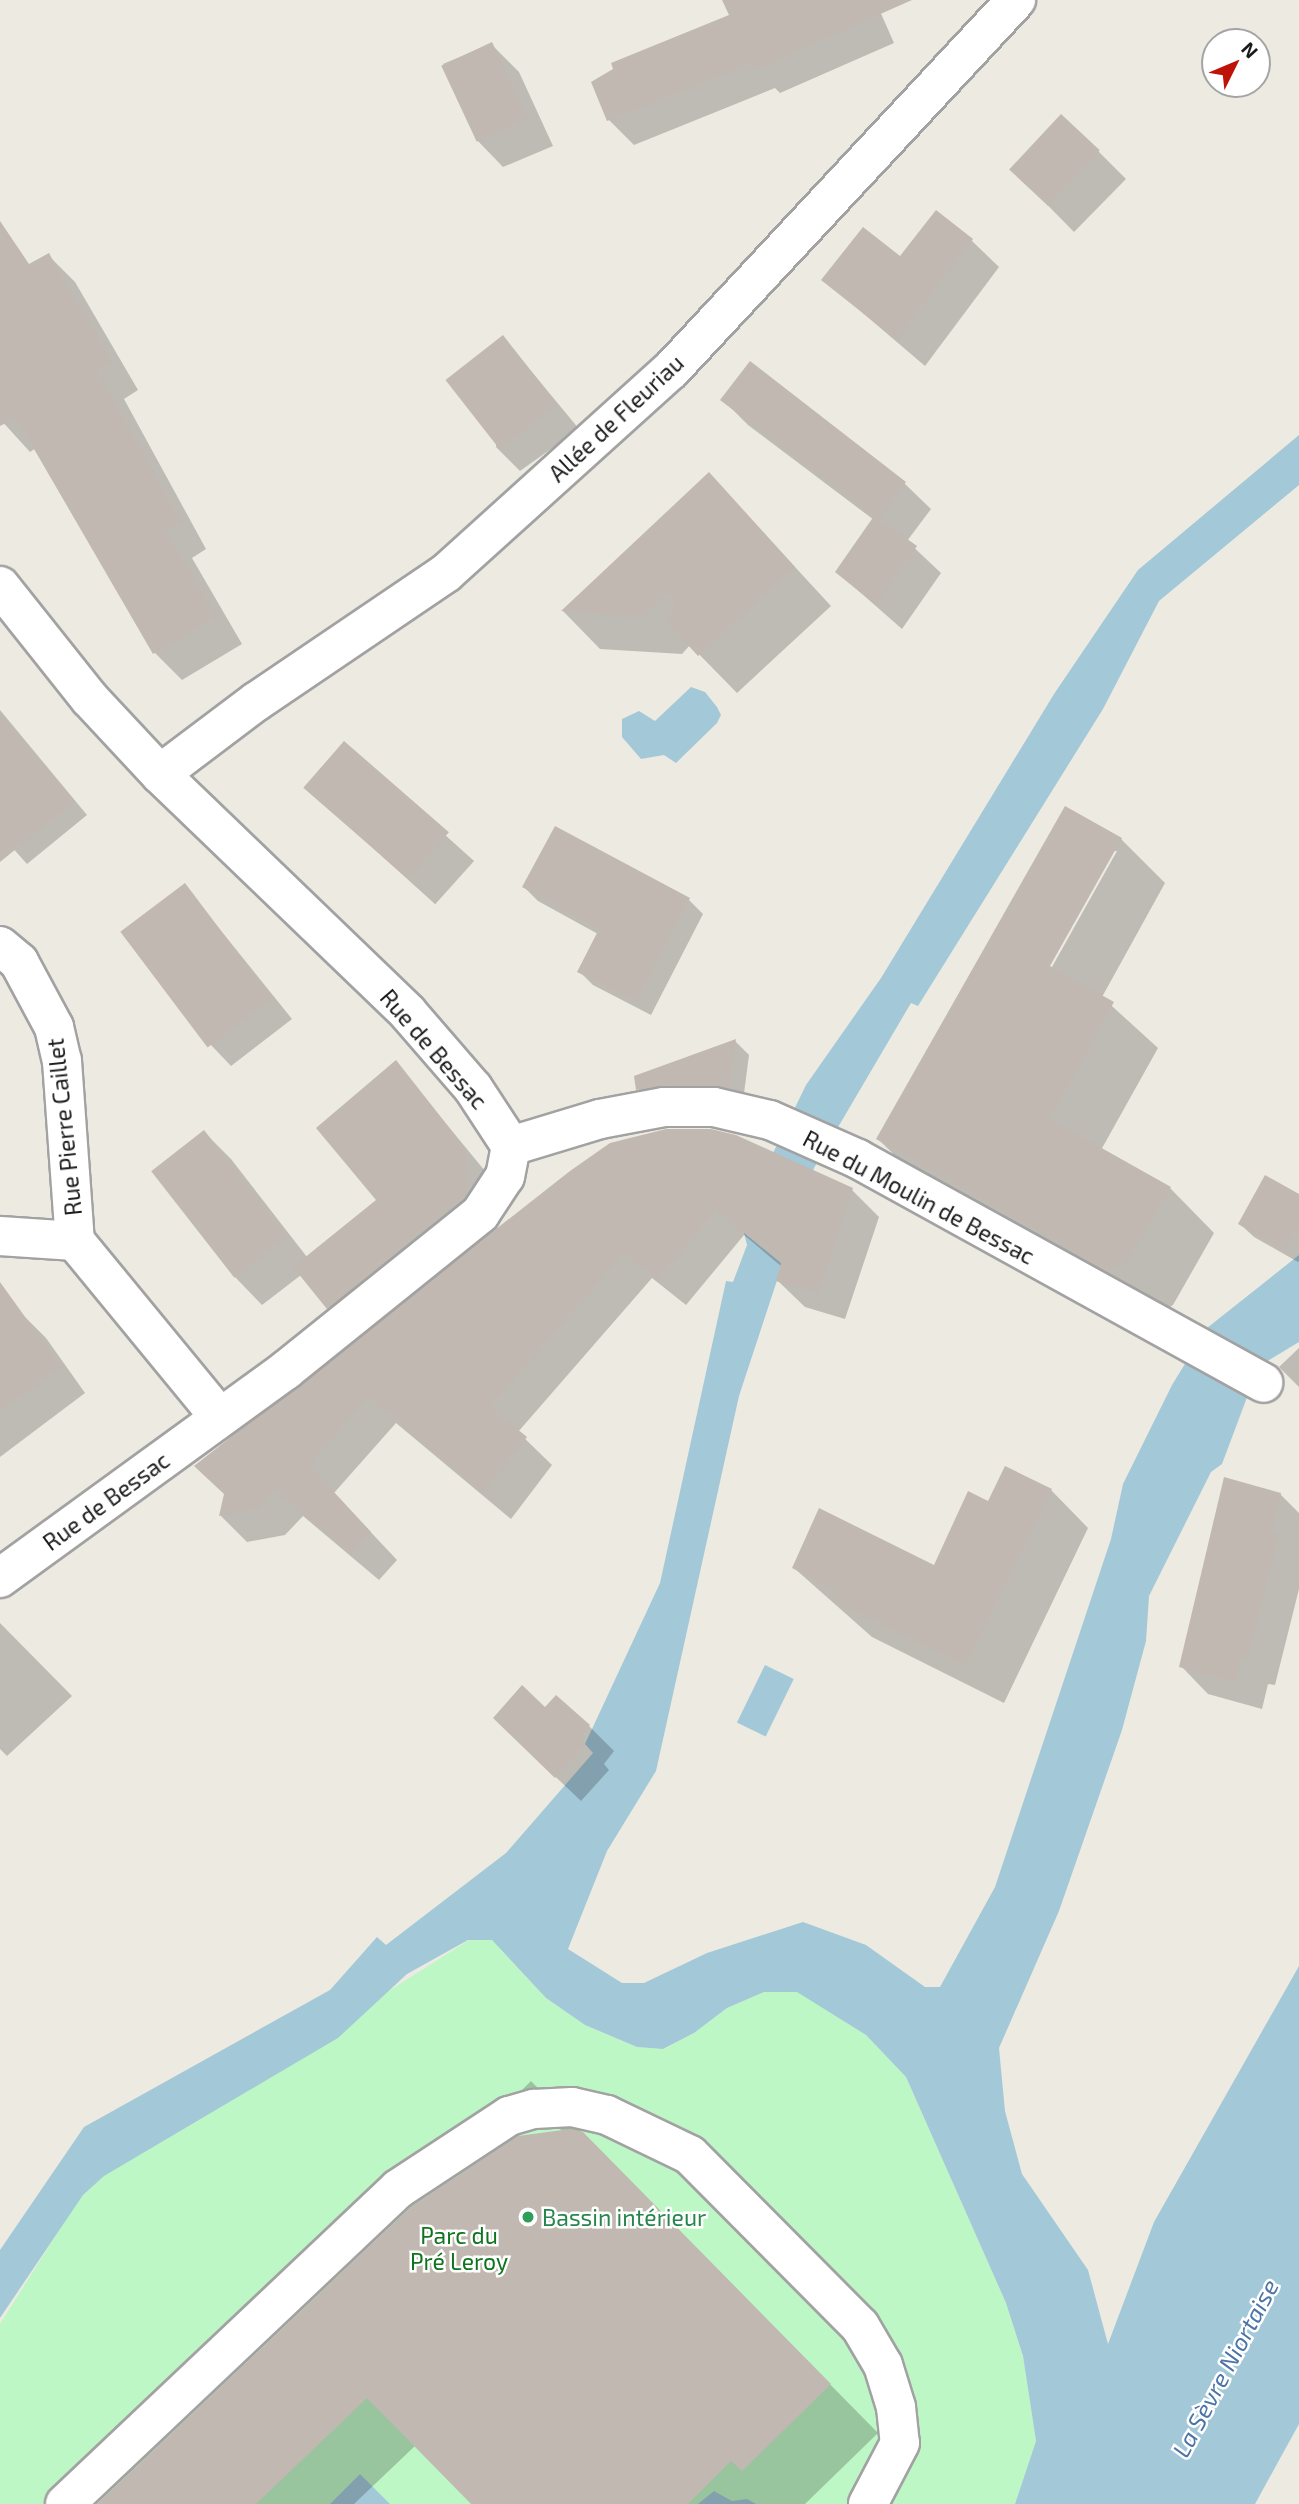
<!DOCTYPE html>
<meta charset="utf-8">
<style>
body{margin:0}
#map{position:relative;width:1299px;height:2504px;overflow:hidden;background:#edeae1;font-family:"Exo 2",sans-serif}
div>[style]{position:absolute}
.park>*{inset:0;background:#bef7c6}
.water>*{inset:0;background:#a3c9d9;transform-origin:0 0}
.shadow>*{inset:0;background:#0003;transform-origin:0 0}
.building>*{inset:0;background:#c1b8b1;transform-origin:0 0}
.roads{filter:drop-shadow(2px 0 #a2a2a2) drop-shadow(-2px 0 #a2a2a2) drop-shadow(0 2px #a2a2a2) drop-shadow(0 -2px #a2a2a2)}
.minor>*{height:38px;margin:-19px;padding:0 19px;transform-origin:19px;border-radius:19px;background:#fff}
.dots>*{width:19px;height:19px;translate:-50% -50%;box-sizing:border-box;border:4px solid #fff;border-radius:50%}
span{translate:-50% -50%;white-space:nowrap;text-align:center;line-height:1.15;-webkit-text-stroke:5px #fff;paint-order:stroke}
.street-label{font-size:23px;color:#1b1b1b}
.leisure-label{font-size:23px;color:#27864d}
.left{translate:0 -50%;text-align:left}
.park-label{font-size:23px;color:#0f741e}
.water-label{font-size:24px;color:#4c74a7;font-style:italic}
.north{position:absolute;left:1201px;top:28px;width:70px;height:70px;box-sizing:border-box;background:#fff;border:2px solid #a4a4a4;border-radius:50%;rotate:47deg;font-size:19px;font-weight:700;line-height:28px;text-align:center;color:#1b1b1b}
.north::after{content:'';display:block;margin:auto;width:24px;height:32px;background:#c01307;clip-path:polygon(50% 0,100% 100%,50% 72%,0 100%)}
</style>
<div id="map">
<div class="park">
<div style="clip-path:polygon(469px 1940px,492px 1940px,546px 1998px,585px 2025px,637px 2047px,664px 2049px,694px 2033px,727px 2008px,764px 1992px,797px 1991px,866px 2035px,906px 2077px,1006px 2303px,1023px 2356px,1036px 2441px,1015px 2504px,0 2504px,0 2324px,90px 2181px)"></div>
</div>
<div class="water">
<div style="clip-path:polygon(1299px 435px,1299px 485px,1159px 601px,1103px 709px,918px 1006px,911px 1003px,814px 1168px,739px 1396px,656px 1771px,607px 1851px,568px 1949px,622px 1983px,644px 1983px,707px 1953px,803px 1922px,866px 1945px,925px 1987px,940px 1987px,995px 1887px,1111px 1539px,1123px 1484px,1172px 1385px,1207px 1328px,1299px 1255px,1299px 1342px,1266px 1362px,1261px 1360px,1222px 1464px,1211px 1472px,1149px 1596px,1146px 1641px,1122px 1730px,1059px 1911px,999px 2048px,1005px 2111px,1022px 2174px,1088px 2270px,1108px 2344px,1154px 2222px,1299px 1966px,1299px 2424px,1255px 2504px,1015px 2504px,1036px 2441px,1023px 2356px,1006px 2303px,906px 2077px,866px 2035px,797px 1992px,764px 1992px,727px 2008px,694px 2033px,663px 2049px,637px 2047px,585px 2025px,546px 1998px,492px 1940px,468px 1940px,407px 1974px,338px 2038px,104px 2176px,83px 2195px,0 2318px,0 2250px,84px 2127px,330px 1990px,377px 1937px,386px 1945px,506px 1853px,593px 1753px,585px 1744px,660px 1583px,726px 1281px,733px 1282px,747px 1245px,744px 1233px,774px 1151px,806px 1085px,881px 978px,1054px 694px,1138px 570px)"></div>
<div style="clip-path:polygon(691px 687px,705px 692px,717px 707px,721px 715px,717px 723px,676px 763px,664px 755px,641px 759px,622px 737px,622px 719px,639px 711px,655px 721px)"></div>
<div style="left:765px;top:1665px;width:32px;height:64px;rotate:26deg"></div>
<div style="clip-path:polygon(360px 2474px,390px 2504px,330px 2504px)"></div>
<div style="clip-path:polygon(714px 2491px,732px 2501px,747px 2499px,756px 2504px,698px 2504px)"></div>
</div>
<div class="shadow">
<div style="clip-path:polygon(733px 0,875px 0,894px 43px,780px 93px,775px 88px,634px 145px,609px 120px,593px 83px,732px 16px)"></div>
<div style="clip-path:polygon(491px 44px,519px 72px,553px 146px,503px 167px,476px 139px,443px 64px)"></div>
<div style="clip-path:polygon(1098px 151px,1126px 179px,1074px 232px,1011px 168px)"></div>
<div style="clip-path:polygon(971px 240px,999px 267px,925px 366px,824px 280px)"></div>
<div style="clip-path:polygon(48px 255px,75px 282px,138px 390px,124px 399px,206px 549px,192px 558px,242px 644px,182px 680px,155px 653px,36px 448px,30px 452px,0 419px,0 268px,29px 265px)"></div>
<div style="clip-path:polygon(503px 337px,579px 429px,520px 471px,496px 447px)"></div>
<div style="clip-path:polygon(750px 363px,905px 484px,931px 509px,907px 541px,941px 573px,902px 629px,837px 572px,874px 520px,748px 425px,723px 400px)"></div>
<div style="clip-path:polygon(709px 474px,831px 606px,737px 693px,690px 645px,682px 654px,600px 649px,563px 611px)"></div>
<div style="clip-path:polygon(0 710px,87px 815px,27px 864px,0 834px)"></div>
<div style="left:344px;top:744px;width:175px;height:58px;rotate:42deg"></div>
<div style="clip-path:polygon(556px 828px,689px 900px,703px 914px,651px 1015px,593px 985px,579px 971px,598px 934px,538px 901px,524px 887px)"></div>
<div style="clip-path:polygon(evenodd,1121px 839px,1165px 883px,1102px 997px,1158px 1048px,1101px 1150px,1170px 1188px,1214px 1233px,1173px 1305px,1165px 1310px,923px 1183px,878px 1139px,1121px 839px,1113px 851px,1117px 851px,1048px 974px,1045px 972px,1113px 851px)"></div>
<div style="clip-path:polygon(185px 886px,292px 1019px,231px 1066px,211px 1045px)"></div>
<div style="clip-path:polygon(735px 1041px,749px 1055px,743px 1101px,652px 1103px,638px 1089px)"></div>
<div style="clip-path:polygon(396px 1063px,485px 1171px,483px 1220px,349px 1328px,301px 1275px,262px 1305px,235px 1277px,204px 1132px,231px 1159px,307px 1257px,379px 1200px)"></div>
<div style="clip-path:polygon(611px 1145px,852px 1190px,879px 1217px,845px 1319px,805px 1307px,778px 1281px,782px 1267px,744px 1235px,686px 1305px,652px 1278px,518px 1432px,552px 1465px,511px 1519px,396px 1423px,334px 1493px,397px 1560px,379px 1580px,303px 1516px,285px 1535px,247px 1542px,221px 1516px,225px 1495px)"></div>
<div style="clip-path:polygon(1299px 1196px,1299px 1261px,1298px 1262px,1254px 1237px,1240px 1224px)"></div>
<div style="clip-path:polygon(21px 1313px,46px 1338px,85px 1393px,0 1457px,0 1328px)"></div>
<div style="clip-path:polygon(1299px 1348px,1299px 1387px,1279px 1367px)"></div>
<div style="clip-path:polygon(1051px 1490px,1088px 1528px,1004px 1703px,872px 1637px,794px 1568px,935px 1567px,988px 1503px)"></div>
<div style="clip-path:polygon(1280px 1494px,1299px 1513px,1299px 1589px,1275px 1685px,1268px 1684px,1262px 1709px,1208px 1694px,1181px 1666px)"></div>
<div style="clip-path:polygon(0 1623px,72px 1696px,7px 1756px,0 1749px)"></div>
<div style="clip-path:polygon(545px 1710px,589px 1726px,614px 1751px,604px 1764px,609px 1770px,581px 1801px,520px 1743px)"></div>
<div style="clip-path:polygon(531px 2081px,878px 2433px,805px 2504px,474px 2504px,416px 2445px,354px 2504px,101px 2504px,519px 2138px,564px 2133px,521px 2091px)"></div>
</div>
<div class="building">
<div style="clip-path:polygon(722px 0,912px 0,754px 70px,751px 63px,607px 121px,591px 82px,613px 69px,611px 63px,729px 15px)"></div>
<div style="left:492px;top:42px;width:84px;height:56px;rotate:65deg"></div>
<div style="left:1061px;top:114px;width:53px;height:76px;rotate:43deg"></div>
<div style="clip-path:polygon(936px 210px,973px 239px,897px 340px,821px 280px,863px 227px,900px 256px)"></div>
<div style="clip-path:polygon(0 221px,29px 264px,49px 253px,77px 305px,81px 303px,112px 363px,98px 371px,181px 522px,166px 530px,217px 617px,153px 654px,16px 418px,0 426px)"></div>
<div style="left:503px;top:335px;width:88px;height:73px;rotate:52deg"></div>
<div style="clip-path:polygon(750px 361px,906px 482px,879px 519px,917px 546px,876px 605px,835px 572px,874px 516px,720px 400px)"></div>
<div style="clip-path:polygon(709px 472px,795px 567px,698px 656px,666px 621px,676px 602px,665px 593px,643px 617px,561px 611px)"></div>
<div style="clip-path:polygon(0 714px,75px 801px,0 862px)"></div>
<div style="left:344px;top:741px;width:139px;height:62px;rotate:41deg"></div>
<div style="clip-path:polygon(1065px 806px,1122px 838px,1050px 966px,1114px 1002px,1050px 1119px,1171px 1187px,1128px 1261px,1108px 1271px,876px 1139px)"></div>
<div style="clip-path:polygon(555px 826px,690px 898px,637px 1002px,577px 972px,599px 929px,522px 887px)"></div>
<div style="left:185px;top:883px;width:145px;height:81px;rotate:53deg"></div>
<div style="clip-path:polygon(736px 1039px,729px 1088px,664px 1085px,636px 1090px,634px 1076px)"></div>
<div style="clip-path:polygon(396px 1060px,466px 1149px,467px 1194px,327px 1309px,293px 1267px,376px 1200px,316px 1128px)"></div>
<div style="clip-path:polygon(666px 1129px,711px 1129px,736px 1135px,853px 1188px,819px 1293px,776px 1281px,781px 1263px,716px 1210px,658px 1280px,624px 1253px,490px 1407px,527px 1437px,483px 1493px,368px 1397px,309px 1465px,371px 1532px,351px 1554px,275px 1490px,258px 1509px,219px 1516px,224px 1494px,194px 1466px,570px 1171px,610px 1143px)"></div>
<div style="left:204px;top:1130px;width:135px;height:67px;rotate:52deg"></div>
<div style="clip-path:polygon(1265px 1175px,1299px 1194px,1299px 1227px,1284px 1250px,1238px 1224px)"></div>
<div style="clip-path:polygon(0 1282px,61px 1367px,0 1411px)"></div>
<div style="clip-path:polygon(1005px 1466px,1052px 1489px,966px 1666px,832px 1600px,837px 1591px,792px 1568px,819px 1508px,934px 1565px,968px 1491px,988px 1501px)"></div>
<div style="clip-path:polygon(1224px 1477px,1281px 1493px,1271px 1533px,1279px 1535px,1248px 1659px,1241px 1657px,1235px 1682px,1179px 1667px)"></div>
<div style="clip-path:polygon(522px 1685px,545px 1707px,556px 1695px,590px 1725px,579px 1739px,585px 1744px,555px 1778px,493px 1718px)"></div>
<div style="clip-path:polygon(570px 2129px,583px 2132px,831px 2384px,742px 2471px,731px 2461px,688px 2504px,471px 2504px,367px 2398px,256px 2504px,97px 2504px,412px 2206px,518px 2136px)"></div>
</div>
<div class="roads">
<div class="minor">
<div style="left:0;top:586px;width:144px;rotate:51.5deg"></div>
<div style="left:90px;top:699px;width:103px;rotate:47deg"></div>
<div style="left:160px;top:774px;width:344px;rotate:43.9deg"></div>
<div style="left:408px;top:1013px;width:99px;rotate:49.1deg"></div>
<div style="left:473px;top:1088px;width:69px;rotate:56.8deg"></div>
<div style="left:511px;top:1146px;width:31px;rotate:101deg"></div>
<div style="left:505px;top:1176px;width:45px;rotate:123.3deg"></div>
<div style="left:480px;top:1214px;width:249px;rotate:141.2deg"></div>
<div style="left:286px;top:1370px;width:354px;rotate:144deg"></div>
<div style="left:160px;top:774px;width:121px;rotate:-37deg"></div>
<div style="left:257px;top:701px;width:228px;rotate:-34.1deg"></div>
<div style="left:446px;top:573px;width:303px;rotate:-42.1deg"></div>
<div style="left:671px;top:370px;width:506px;rotate:-47deg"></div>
<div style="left:0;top:946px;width:25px;rotate:40deg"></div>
<div style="left:19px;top:962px;width:74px;rotate:61.7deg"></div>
<div style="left:54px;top:1027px;width:35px;rotate:77deg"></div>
<div style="left:62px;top:1061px;width:180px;rotate:85.9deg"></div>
<div style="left:75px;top:1241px;width:227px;rotate:50.6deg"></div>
<div style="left:511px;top:1146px;width:93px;rotate:-16.9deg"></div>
<div style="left:600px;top:1119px;width:65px;rotate:-10.6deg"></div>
<div style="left:664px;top:1107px;width:50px"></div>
<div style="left:714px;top:1107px;width:57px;rotate:13.1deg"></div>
<div style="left:770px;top:1120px;width:96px;rotate:23.9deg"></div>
<div style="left:858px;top:1159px;width:463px;rotate:28.9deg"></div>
<div style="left:0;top:1236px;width:75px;rotate:3.8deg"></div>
<div style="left:65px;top:2504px;width:458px;rotate:-43.4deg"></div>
<div style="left:398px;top:2189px;width:133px;rotate:-33.3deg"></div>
<div style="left:509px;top:2116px;width:26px;rotate:-16deg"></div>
<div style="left:534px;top:2109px;width:38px;rotate:-3deg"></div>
<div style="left:572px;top:2107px;width:36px;rotate:13deg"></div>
<div style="left:607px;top:2115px;width:92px;rotate:25.7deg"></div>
<div style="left:690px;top:2155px;width:241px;rotate:45.2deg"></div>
<div style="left:860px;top:2326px;width:45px;rotate:59.5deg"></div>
<div style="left:883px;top:2365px;width:44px;rotate:72.8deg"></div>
<div style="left:896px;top:2407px;width:36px;rotate:84deg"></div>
<div style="left:900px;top:2443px;width:69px;rotate:117.7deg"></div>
</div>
</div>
<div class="dots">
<div style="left:528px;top:2217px;background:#2e9e5b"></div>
</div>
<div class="street-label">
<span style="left:616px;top:418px;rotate:-43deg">Allée de Fleuriau</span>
<span style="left:434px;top:1049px;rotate:49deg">Rue de Bessac</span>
<span style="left:64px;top:1127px;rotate:-96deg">Rue Pierre Caillet</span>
<span style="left:919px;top:1197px;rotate:28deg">Rue du Moulin de Bessac</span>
<span style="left:106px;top:1501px;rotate:-36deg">Rue de Bessac</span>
</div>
<div class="leisure-label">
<span class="left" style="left:542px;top:2217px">Bassin intérieur</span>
</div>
<div class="park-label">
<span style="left:459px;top:2248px">Parc du<br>Pré Leroy</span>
</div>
<div class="water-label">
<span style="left:1225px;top:2368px;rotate:-62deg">La Sèvre Niortaise</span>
</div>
<div class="north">N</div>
</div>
